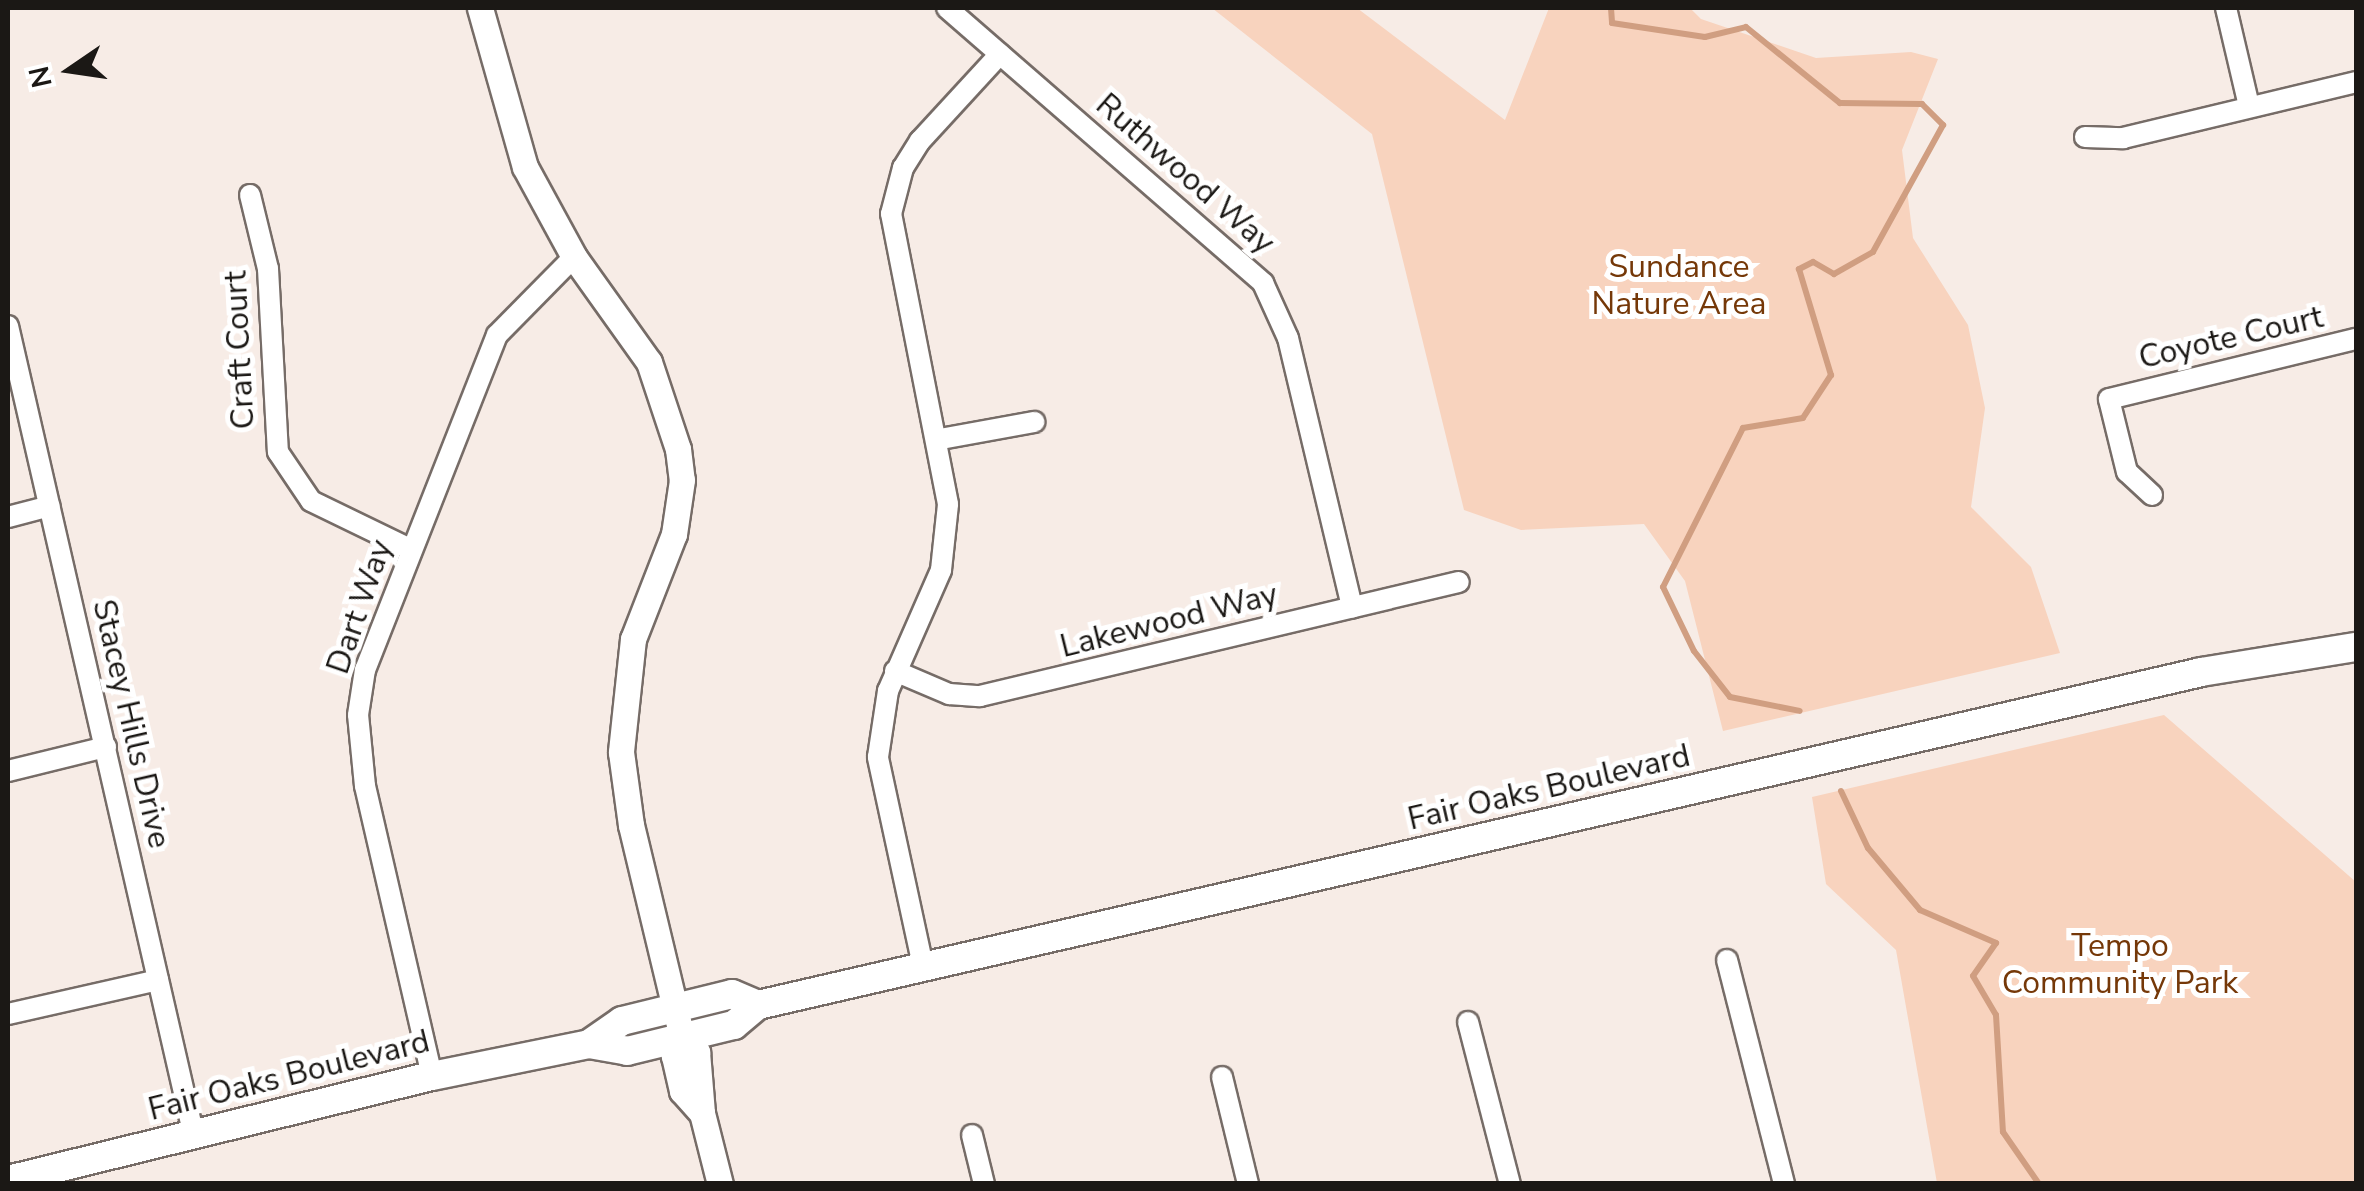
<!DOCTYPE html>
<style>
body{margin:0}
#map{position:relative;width:2364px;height:1191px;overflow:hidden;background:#f7ece6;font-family:"Nunito Sans",sans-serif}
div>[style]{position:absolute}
.green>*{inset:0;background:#f8d3be}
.stream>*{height:6px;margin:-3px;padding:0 3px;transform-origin:3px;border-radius:3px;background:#d09e81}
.roads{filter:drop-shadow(2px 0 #766c67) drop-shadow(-2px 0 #766c67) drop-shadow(0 2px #766c67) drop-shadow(0 -2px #766c67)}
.minor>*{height:20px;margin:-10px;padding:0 10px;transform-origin:10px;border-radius:10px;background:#fff}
.tertiary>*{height:25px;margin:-12.5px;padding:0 12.5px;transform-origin:12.5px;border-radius:12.5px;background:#fff}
.secondary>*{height:28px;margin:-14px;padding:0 14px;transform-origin:14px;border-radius:14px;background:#fff}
span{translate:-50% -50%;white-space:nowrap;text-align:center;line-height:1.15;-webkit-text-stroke:10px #fff;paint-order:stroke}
.street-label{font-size:32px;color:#1b1815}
.park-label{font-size:32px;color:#753808}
.frame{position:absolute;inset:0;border:10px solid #1b1815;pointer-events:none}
.north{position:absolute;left:20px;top:20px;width:100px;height:100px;-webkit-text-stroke:8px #fff;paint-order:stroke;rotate:257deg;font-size:28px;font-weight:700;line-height:40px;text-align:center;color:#1b1815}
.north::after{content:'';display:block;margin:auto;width:35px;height:45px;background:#1b1815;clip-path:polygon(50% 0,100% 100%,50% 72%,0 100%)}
</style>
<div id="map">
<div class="green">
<div style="clip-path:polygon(1212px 8px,1357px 8px,1505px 120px,1549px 8px,1690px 8px,1701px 19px,1816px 58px,1911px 52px,1938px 59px,1902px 150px,1913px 238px,1968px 325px,1985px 408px,1971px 507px,2031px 567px,2060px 653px,1723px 731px,1685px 581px,1644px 524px,1521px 530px,1464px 510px,1372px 134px)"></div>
<div style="clip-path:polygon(2164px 715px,2356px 882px,2356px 1183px,1937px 1183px,1896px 950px,1826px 884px,1812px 797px)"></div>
</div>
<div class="stream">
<div style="left:1611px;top:8px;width:15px;rotate:86deg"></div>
<div style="left:1612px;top:23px;width:94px;rotate:8.6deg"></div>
<div style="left:1705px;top:37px;width:42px;rotate:-13.7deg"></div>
<div style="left:1746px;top:27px;width:121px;rotate:39deg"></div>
<div style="left:1840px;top:103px;width:82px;rotate:0.7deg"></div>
<div style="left:1922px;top:104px;width:30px;rotate:45deg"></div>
<div style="left:1943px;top:125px;width:145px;rotate:118.9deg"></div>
<div style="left:1873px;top:252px;width:45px;rotate:150.6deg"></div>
<div style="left:1834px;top:274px;width:24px;rotate:-150deg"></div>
<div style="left:1813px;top:262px;width:16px;rotate:153deg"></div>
<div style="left:1799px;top:269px;width:111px;rotate:73.2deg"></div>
<div style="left:1831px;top:375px;width:51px;rotate:123.1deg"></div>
<div style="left:1803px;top:418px;width:61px;rotate:170.5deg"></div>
<div style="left:1743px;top:428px;width:178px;rotate:116.7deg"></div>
<div style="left:1663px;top:587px;width:71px;rotate:64.2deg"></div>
<div style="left:1694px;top:651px;width:58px;rotate:52deg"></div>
<div style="left:1730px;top:697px;width:71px;rotate:11.3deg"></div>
<div style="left:1841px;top:791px;width:63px;rotate:64.7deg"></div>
<div style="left:1868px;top:848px;width:81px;rotate:50deg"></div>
<div style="left:1920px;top:910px;width:83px;rotate:23.5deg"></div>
<div style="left:1996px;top:943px;width:40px;rotate:124.9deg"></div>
<div style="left:1973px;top:976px;width:45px;rotate:59.5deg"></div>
<div style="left:1996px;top:1015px;width:117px;rotate:86.6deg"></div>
<div style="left:2003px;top:1132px;width:63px;rotate:55.3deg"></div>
</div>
<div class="roads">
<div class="minor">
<div style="left:947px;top:8px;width:419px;rotate:41deg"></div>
<div style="left:1263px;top:283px;width:60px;rotate:65.6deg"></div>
<div style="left:1288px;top:338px;width:277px;rotate:76.6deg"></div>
<div style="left:2226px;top:8px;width:101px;rotate:76.8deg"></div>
<div style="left:2085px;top:137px;width:38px;rotate:2deg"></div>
<div style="left:2123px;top:138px;width:240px;rotate:-13.5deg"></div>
<div style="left:250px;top:195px;width:76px;rotate:76.3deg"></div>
<div style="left:268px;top:269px;width:183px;rotate:86.9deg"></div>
<div style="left:278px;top:452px;width:59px;rotate:56deg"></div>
<div style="left:311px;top:501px;width:110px;rotate:25.9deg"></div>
<div style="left:8px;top:326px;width:831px;rotate:77.07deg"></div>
<div style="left:940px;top:439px;width:96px;rotate:-10.3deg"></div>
<div style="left:2152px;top:495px;width:34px;rotate:-137deg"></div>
<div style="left:2127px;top:472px;width:75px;rotate:-103.9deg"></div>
<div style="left:2109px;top:399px;width:254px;rotate:-13.7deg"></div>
<div style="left:8px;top:517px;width:43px;rotate:-14.7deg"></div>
<div style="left:895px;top:671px;width:59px;rotate:23.1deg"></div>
<div style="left:949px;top:694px;width:31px;rotate:4deg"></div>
<div style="left:980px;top:696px;width:492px;rotate:-13.4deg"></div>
<div style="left:8px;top:771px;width:101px;rotate:-13.8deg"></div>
<div style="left:1727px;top:960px;width:231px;rotate:75.7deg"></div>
<div style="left:923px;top:966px;width:214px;rotate:-102.2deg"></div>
<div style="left:878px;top:757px;width:67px;rotate:-81.4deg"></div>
<div style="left:888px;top:691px;width:132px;rotate:-66.3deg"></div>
<div style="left:941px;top:570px;width:66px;rotate:-83.9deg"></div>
<div style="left:948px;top:504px;width:296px;rotate:-101.1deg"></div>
<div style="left:891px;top:214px;width:48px;rotate:-75.4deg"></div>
<div style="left:903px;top:168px;width:32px;rotate:-58deg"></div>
<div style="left:920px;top:141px;width:118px;rotate:-47.4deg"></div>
<div style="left:8px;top:1014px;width:154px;rotate:-12.8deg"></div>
<div style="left:1468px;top:1022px;width:167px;rotate:75.5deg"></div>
<div style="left:432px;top:1076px;width:298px;rotate:-103deg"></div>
<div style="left:365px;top:786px;width:71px;rotate:-95.6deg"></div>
<div style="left:358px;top:715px;width:46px;rotate:-81.2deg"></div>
<div style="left:365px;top:670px;width:360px;rotate:-68.5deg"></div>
<div style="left:497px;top:335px;width:110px;rotate:-45.4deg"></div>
<div style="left:1222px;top:1077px;width:110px;rotate:76.3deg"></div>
<div style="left:972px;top:1135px;width:50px;rotate:76.2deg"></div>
</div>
<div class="tertiary">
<div style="left:480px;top:8px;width:165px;rotate:74.2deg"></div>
<div style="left:525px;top:167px;width:102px;rotate:61.4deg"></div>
<div style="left:574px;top:257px;width:129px;rotate:54.5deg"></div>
<div style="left:649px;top:362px;width:92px;rotate:71.6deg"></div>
<div style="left:678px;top:449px;width:31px;rotate:83deg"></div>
<div style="left:682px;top:480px;width:55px;rotate:98.4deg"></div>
<div style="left:674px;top:534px;width:113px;rotate:111.3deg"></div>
<div style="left:633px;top:639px;width:114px;rotate:96.1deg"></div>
<div style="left:621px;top:752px;width:74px;rotate:82.2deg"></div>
<div style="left:631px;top:825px;width:219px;rotate:76.5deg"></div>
<div style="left:682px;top:1038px;width:20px;rotate:114deg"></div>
<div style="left:674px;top:1056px;width:36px;rotate:77deg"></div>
<div style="left:682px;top:1091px;width:30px;rotate:48deg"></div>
<div style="left:682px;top:1038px;width:21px;rotate:43deg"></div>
<div style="left:697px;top:1052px;width:61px;rotate:85.3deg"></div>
<div style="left:702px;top:1113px;width:73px;rotate:75.8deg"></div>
</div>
<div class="secondary">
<div style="left:589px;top:1044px;width:40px;rotate:-34.9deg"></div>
<div style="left:622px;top:1021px;width:113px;rotate:-13.8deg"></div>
<div style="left:732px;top:994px;width:28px;rotate:23deg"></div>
<div style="left:8px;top:1180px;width:437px;rotate:-13.8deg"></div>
<div style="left:432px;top:1076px;width:160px;rotate:-11.5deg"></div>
<div style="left:589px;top:1044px;width:39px;rotate:10deg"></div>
<div style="left:627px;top:1051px;width:110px;rotate:-13.7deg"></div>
<div style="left:734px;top:1025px;width:31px;rotate:-40deg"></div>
<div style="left:758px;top:1005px;width:1481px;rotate:-12.99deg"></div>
<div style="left:2201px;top:672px;width:157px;rotate:-9.2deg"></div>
</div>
</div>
<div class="street-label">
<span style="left:1185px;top:174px;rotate:41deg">Ruthwood Way</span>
<span style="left:2231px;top:338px;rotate:-13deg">Coyote Court</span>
<span style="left:240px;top:350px;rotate:-93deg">Craft Court</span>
<span style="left:360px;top:607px;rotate:-71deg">Dart Way</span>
<span style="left:1169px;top:621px;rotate:-14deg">Lakewood Way</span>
<span style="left:131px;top:724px;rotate:77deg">Stacey Hills Drive</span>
<span style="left:1549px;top:788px;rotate:-13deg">Fair Oaks Boulevard</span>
<span style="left:289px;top:1076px;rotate:-14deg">Fair Oaks Boulevard</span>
</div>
<div class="park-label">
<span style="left:1679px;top:286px">Sundance<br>Nature Area</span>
<span style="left:2120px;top:965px">Tempo<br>Community Park</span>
</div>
<div class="frame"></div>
<div class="north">N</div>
</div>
